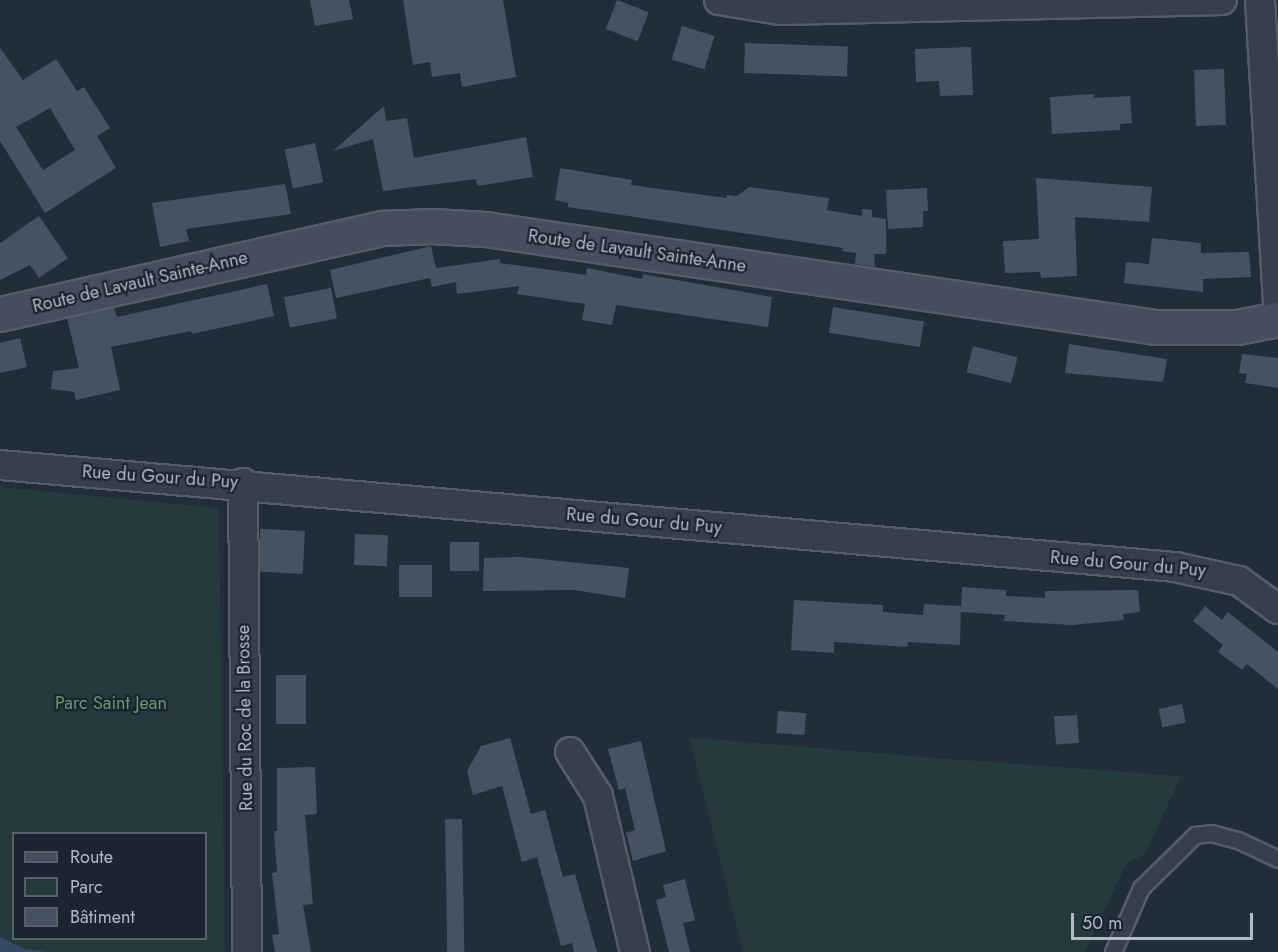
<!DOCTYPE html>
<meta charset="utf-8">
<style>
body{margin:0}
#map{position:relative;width:1278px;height:952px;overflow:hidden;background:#222d3b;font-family:Jost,sans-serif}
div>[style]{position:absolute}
.green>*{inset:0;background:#243a3c}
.water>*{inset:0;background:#364962}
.building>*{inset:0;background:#465262;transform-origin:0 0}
.roads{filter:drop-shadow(2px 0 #545d69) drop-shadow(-2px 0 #545d69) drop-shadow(0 2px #545d69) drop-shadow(0 -2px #545d69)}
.lane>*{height:15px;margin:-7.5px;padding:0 7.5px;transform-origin:7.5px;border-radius:7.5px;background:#363f4b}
.street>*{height:28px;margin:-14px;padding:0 14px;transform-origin:14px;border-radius:14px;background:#363f4b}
.secondary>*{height:33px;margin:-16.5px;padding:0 16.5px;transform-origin:16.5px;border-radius:16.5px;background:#444e5e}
span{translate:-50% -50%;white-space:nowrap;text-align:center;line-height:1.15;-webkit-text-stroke:4.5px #1b2430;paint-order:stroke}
.street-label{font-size:18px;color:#b1bac7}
.park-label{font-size:18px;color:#689872}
.legend{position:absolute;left:12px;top:832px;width:195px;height:108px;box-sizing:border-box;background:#1b2430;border:2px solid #57606c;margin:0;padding:8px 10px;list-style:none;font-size:18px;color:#b1bac7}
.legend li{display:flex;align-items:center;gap:12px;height:30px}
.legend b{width:30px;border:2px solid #57606c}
.scale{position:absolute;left:1071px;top:913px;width:182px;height:27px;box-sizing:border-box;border:3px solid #b1bac7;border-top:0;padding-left:8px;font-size:18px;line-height:21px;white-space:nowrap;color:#b1bac7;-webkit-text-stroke:4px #1b2430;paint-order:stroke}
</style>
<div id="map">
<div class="green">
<div style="clip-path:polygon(evenodd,0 487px,219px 508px,225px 952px,0 952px,0 487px,14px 834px,206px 834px,206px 938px,14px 938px,14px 834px)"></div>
<div style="clip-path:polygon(689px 737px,912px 756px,1181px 776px,1145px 854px,1126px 864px,1085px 952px,743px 952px)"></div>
</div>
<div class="water">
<div style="clip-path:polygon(0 937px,25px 949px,47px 952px,0 952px)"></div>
</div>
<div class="building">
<div style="clip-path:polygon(310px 0,349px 0,353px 19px,315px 26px)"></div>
<div style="clip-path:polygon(403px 0,503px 0,516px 77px,462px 87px,460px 73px,432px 77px,430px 62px,413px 65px)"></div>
<div style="left:617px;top:0;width:34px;height:31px;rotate:21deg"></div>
<div style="left:682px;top:26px;width:34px;height:35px;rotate:17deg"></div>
<div style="left:745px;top:43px;width:103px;height:30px;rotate:2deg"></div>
<div style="clip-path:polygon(971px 47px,973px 95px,940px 96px,939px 81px,916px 82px,915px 49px)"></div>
<div style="clip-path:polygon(evenodd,0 48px,23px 80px,56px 59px,77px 91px,84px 87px,110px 128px,97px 136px,116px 168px,45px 213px,0 141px,0 48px,50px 108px,75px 150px,43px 170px,16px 127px,50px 108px)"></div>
<div style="left:1224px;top:69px;width:56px;height:30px;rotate:88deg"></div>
<div style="clip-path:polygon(1094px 94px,1094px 98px,1130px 96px,1132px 123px,1120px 124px,1120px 130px,1052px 134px,1050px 97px)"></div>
<div style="clip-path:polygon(384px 106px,386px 121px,407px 118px,414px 158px,526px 137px,533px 177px,477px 186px,476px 179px,383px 191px,373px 139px,333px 151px)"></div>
<div style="left:315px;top:143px;width:40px;height:31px;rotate:78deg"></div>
<div style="clip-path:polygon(560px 168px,632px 180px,631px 185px,726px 198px,727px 195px,737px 196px,749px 187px,829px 198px,827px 210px,862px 216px,862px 209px,872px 210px,872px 217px,886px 219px,886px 254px,874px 254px,875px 267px,855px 264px,856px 253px,842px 251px,843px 248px,568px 207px,568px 203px,555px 200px)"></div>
<div style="clip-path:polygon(1036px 178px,1152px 187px,1149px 222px,1075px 217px,1077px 276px,1041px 278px,1040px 272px,1005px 273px,1003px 241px,1039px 239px)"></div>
<div style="clip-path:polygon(285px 184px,291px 214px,186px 229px,189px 241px,160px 247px,152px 203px)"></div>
<div style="clip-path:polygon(927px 188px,928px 211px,923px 211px,923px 227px,888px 229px,886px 190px)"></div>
<div style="clip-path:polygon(39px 216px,68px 258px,39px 278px,30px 265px,0 280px,0 243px)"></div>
<div style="clip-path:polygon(1152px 238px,1201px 243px,1201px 253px,1249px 252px,1251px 277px,1203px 279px,1203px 292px,1124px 283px,1126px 262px,1149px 264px)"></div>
<div style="clip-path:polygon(431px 246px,436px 268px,500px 259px,500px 263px,586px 275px,587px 268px,642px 279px,643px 274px,772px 297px,768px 327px,616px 305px,612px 325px,582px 320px,585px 304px,517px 294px,519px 286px,457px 294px,456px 282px,432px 287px,430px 278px,336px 298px,330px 270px)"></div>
<div style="clip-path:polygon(267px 284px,274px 316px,192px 334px,191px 331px,111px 347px,120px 390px,76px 400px,74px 392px,51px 389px,53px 371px,79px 368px,67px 318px,114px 307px,117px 317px)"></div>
<div style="left:331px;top:288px;width:31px;height:48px;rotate:79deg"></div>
<div style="left:833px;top:307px;width:92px;height:26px;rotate:9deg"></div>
<div style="clip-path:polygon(20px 338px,27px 367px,0 373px,0 343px)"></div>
<div style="clip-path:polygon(1069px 344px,1167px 359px,1163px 382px,1065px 373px)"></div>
<div style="left:973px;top:346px;width:46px;height:27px;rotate:14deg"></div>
<div style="clip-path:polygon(1242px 354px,1278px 358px,1278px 388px,1245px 383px,1247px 374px,1239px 373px)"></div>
<div style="left:305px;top:531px;width:43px;height:45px;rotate:93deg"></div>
<div style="left:355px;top:534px;width:33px;height:31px;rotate:2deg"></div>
<div style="left:450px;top:542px;width:29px;height:29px"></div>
<div style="clip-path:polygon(484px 558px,521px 557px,629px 568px,625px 598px,574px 590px,483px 591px)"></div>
<div style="left:399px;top:565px;width:33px;height:32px"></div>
<div style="clip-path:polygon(962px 587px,1006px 590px,1006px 596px,1045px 598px,1045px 591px,1138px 590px,1140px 612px,1123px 614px,1124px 620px,1072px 625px,1004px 621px,1005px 615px,961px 612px)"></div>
<div style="clip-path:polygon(794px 600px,883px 605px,883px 612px,923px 615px,924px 604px,961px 606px,960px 645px,908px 642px,907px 647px,834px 642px,834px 653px,791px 650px)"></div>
<div style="clip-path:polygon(1205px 606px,1222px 620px,1228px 612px,1278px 652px,1278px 689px,1247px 664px,1242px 670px,1218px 652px,1223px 645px,1193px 621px)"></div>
<div style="left:276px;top:675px;width:30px;height:49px"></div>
<div style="left:1182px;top:704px;width:19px;height:24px;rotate:78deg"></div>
<div style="left:778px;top:711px;width:28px;height:22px;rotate:4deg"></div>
<div style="left:1077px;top:715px;width:28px;height:23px;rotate:86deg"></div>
<div style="clip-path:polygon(510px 738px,531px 814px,545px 810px,563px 877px,575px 874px,597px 952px,574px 952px,572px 943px,561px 946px,537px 857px,522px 862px,502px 786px,473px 795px,467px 771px,481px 746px)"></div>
<div style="clip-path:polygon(641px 741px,666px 851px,633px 861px,626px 833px,635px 830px,625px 788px,619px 790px,608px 749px)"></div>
<div style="clip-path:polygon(315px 767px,317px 814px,305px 815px,313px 904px,303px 905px,311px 952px,275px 952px,272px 935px,279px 934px,272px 873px,277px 872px,274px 831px,277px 831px,277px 768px)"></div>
<div style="left:462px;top:819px;width:133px;height:17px;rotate:89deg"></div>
<div style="clip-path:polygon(685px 879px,695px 920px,683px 923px,690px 952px,669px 952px,656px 900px,666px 897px,663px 885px)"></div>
</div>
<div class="roads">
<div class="lane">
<div style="left:1113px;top:952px;width:70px;rotate:-66.4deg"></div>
<div style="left:1141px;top:888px;width:76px;rotate:-44.5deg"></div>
<div style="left:1195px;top:835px;width:16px;rotate:-7deg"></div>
<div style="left:1211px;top:833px;width:28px;rotate:15deg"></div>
<div style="left:1238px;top:840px;width:44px;rotate:25.4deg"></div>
</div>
<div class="street">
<div style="left:719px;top:0;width:63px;rotate:9.2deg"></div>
<div style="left:781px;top:10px;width:441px;rotate:-1.3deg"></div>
<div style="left:1260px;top:0;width:304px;rotate:86.6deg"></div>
<div style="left:0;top:465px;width:1179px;rotate:4.96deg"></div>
<div style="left:1175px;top:567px;width:66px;rotate:12.3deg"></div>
<div style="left:1239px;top:581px;width:48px;rotate:35.7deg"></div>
<div style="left:243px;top:483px;width:469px;rotate:89.5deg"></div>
<div style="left:570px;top:752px;width:52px;rotate:57.5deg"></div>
<div style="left:598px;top:796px;width:160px;rotate:76.7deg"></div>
</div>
<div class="secondary">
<div style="left:0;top:314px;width:392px;rotate:-12.7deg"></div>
<div style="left:382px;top:228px;width:50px;rotate:-2.3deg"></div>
<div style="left:432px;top:226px;width:53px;rotate:3.2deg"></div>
<div style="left:485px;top:229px;width:678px;rotate:8.31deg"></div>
<div style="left:1156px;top:327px;width:81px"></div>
<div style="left:1237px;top:327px;width:42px;rotate:-11deg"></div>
</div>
</div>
<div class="street-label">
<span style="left:637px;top:251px;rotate:8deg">Route de Lavault Sainte-Anne</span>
<span style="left:140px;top:282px;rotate:-13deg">Route de Lavault Sainte-Anne</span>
<span style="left:160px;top:477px;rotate:4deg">Rue du Gour du Puy</span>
<span style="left:644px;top:521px;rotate:5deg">Rue du Gour du Puy</span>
<span style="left:1128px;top:564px;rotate:5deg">Rue du Gour du Puy</span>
<span style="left:245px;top:718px;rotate:-91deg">Rue du Roc de la Brosse</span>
</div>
<div class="park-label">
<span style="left:111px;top:703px">Parc Saint Jean</span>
</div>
<ul class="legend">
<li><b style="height:8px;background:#444e5e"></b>Route</li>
<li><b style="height:16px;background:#243a3c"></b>Parc</li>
<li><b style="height:16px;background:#465262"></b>Bâtiment</li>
</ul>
<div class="scale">50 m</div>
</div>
